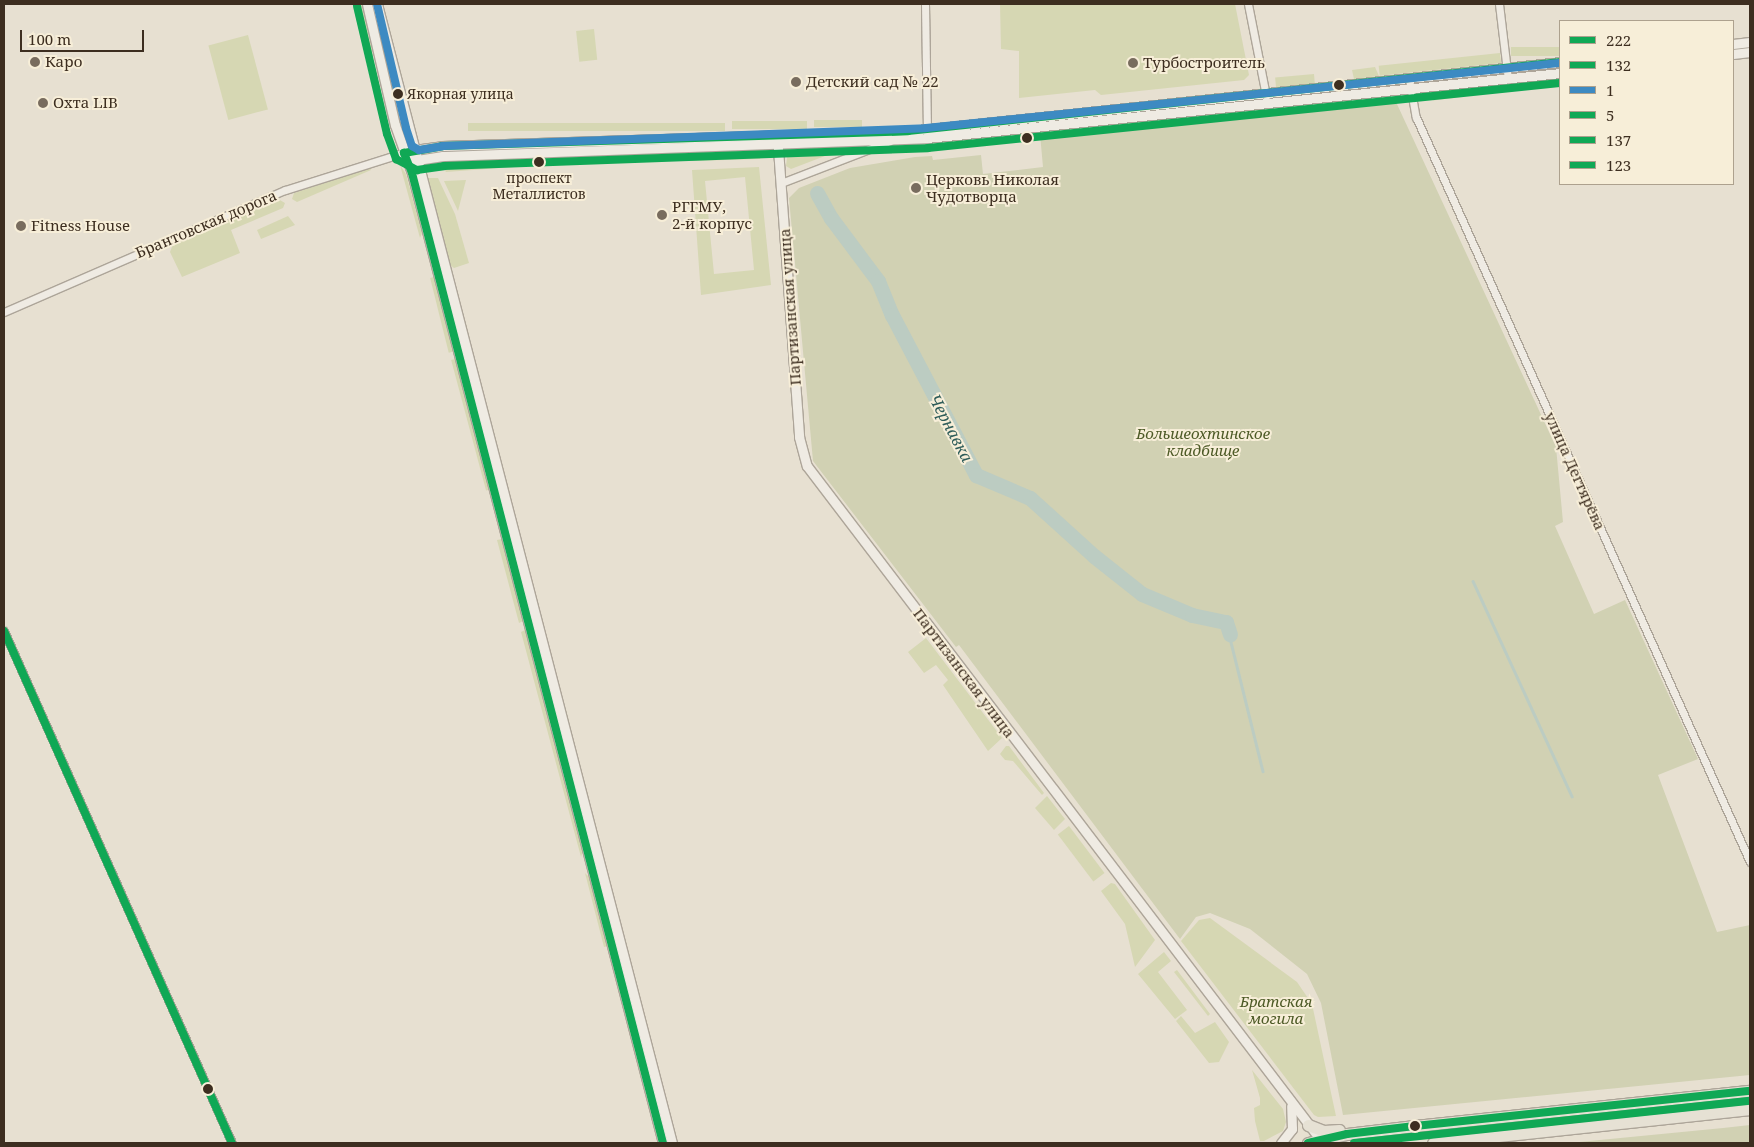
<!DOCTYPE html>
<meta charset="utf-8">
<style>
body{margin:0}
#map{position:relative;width:1754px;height:1147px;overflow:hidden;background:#e7e0d1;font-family:"Noto Serif",serif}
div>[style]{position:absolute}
.green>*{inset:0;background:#d6d7b3;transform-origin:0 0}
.cemetery>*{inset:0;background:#d1d1b3}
.stream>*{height:2.5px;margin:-1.25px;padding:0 1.25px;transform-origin:1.25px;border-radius:1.25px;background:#bcccc2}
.river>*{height:15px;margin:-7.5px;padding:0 7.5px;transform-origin:7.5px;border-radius:7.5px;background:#bcccc2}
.roads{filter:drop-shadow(1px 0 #ada599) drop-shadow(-1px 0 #ada599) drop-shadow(0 1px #ada599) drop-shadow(0 -1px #ada599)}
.minor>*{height:7px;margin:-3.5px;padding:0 3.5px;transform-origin:3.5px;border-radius:3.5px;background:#efebe3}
.tertiary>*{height:9px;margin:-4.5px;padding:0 4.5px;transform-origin:4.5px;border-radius:4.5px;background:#efebe3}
.primary>*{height:11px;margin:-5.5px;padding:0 5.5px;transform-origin:5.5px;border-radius:5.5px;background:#e6e1d4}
.bus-1>*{height:8px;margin:-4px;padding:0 4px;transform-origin:4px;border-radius:4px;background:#10a855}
.bus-2>*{height:8px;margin:-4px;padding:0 4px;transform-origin:4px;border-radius:4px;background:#10a855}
.bus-3>*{height:8px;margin:-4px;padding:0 4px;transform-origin:4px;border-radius:4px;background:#3d8ac2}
.bus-4>*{height:8px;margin:-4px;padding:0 4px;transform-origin:4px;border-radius:4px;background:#10a855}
.bus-5>*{height:8px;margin:-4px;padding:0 4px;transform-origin:4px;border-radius:4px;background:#10a855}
.bus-6>*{height:8px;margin:-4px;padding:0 4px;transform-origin:4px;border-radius:4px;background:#10a855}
.dots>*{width:14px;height:14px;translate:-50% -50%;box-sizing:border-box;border:2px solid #f7eed8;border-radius:50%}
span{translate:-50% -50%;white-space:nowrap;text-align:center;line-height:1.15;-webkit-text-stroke:4px #f7eed8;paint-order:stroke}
.bus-label{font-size:14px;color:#3d2e20}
.left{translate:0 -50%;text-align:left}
.poi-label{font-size:15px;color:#3d2e20}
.street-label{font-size:15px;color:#3d2e20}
.park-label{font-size:15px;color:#4d5a26;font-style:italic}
.water-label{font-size:16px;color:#2f5d5a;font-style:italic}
.frame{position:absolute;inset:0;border:5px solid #3d2e20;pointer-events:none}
.legend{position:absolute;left:1559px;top:20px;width:175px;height:165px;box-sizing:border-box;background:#f7eed8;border:1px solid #ada18e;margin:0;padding:6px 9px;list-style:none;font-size:15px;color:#3d2e20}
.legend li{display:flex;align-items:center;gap:10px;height:25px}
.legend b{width:25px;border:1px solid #ada18e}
.scale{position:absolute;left:20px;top:30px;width:124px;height:22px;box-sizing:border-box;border:2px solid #3d2e20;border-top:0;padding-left:6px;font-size:15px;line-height:18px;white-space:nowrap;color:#3d2e20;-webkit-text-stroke:4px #f7eed8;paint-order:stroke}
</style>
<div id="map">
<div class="green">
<div style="clip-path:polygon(356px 4px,362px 4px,372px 39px,373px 69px)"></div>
<div style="clip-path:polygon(1000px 4px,1235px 4px,1249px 75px,1244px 80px,1101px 95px,1095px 90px,1019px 98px,1019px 51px,1001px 49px)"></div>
<div style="left:594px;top:29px;width:31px;height:18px;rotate:84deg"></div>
<div style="left:248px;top:35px;width:77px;height:41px;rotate:75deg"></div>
<div style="left:1560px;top:47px;width:9px;height:49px;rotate:90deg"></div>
<div style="left:1500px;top:53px;width:10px;height:122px;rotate:84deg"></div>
<div style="clip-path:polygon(1375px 67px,1379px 76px,1354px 79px,1352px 70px)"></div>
<div style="left:1314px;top:74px;width:11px;height:39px;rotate:85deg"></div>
<div style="clip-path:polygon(1560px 77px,1560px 85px,1520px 90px,1519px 81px)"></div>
<div style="left:1461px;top:89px;width:8px;height:29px;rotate:83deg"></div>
<div style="left:862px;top:120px;width:7px;height:48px;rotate:90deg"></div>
<div style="left:807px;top:121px;width:8px;height:75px;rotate:90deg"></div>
<div style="left:725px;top:123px;width:8px;height:257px;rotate:90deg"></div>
<div style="clip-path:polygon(837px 147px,838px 151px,791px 169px,786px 166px,788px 150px)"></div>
<div style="clip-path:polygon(759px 151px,762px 154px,760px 159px,692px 161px,690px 157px,691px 153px)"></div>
<div style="clip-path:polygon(682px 153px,682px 160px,615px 161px,616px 155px)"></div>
<div style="clip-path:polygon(604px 156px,604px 163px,552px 164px,552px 161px,563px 160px,564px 157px)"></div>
<div style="clip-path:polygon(534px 158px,527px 166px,446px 172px,438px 162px)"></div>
<div style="clip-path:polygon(400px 165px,406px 174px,422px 233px,420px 238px)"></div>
<div style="clip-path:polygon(evenodd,759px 167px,771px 285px,701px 295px,692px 170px,759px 167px,745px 177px,754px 270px,714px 274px,705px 181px,745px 177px)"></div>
<div style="clip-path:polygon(370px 168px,371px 170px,297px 202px,292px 199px,294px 193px)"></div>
<div style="clip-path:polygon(427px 178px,438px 178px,455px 214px,469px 263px,454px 268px,450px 265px)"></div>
<div style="clip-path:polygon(466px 180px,458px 211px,444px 181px)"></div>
<div style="clip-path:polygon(278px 199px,285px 203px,283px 208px,231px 230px,240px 253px,182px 277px,170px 252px,173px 244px)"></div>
<div style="clip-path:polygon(288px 216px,295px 225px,261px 239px,257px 230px)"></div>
<div style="left:434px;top:277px;width:77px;height:4px;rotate:76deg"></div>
<div style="left:455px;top:359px;width:135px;height:4px;rotate:75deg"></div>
<div style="clip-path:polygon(502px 539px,523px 621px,519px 623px,497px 540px)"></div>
<div style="clip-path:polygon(525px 630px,583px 851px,581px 857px,521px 632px)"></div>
<div style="clip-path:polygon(926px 638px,1002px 738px,988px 751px,943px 685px,948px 680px,936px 665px,924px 673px,908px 652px)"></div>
<div style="clip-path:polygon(1006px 746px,1009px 746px,1044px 793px,1042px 795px,1013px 761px,1005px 760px,1000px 754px)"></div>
<div style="clip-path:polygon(1047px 796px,1065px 819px,1054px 830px,1035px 808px)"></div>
<div style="left:1069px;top:826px;width:59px;height:14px;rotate:53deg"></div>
<div style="clip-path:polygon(585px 873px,590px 878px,608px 946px,604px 947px)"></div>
<div style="clip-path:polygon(1111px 883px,1115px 884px,1155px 940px,1135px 967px,1125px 924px,1101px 891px)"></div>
<div style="clip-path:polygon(1210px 918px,1297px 982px,1312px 1004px,1336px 1116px,1318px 1117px,1314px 1115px,1181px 941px,1199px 920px)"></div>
<div style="clip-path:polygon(1164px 952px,1171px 961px,1158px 972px,1187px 1010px,1175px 1019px,1138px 974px)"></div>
<div style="clip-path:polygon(1177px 970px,1210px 1014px,1208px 1016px,1174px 972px)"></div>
<div style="clip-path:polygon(1181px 1016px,1195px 1033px,1215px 1022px,1229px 1042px,1219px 1062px,1209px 1063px,1176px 1021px)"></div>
<div style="clip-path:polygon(1252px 1070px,1283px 1109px,1286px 1122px,1283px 1131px,1264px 1141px,1260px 1141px,1255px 1121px,1254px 1108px,1260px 1105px,1260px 1098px)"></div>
</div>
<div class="cemetery">
<div style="clip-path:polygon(1396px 102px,1556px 447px,1563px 522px,1555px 526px,1594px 614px,1625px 600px,1698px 759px,1658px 775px,1717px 932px,1750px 925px,1750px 1075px,1343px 1115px,1321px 1003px,1307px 974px,1250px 929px,1210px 913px,1196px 917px,1180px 939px,959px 645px,956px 647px,813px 461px,789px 198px,799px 188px,850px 168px,915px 157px,932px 156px,933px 160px,981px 155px,983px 174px,1043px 167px,1040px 134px)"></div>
<div style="clip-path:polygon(1750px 1125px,1750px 1143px,1569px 1143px,1723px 1128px)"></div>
</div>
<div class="stream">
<div style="left:1473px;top:581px;width:237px;rotate:65.3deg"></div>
<div style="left:1231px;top:642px;width:133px;rotate:76.1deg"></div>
</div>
<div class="river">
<div style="left:817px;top:193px;width:29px;rotate:61deg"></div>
<div style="left:831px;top:218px;width:79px;rotate:53.3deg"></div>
<div style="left:878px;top:281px;width:37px;rotate:68deg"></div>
<div style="left:892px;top:315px;width:181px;rotate:62.3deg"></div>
<div style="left:976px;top:475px;width:59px;rotate:23.1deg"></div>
<div style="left:1030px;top:498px;width:86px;rotate:42.2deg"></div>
<div style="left:1094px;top:556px;width:61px;rotate:38.4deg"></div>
<div style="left:1142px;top:594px;width:54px;rotate:22.8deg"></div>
<div style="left:1192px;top:615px;width:35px;rotate:12deg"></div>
<div style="left:1226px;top:622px;width:13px;rotate:72deg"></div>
</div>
<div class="roads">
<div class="minor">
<div style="left:925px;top:4px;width:129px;rotate:89.1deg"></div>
<div style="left:1248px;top:4px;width:94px;rotate:78.9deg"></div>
<div style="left:1499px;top:4px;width:76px;rotate:83.2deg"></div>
<div style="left:1409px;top:79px;width:39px;rotate:80deg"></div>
<div style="left:1416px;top:117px;width:816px;rotate:65.85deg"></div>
<div style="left:781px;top:183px;width:117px;rotate:-21.1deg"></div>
<div style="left:4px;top:312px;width:306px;rotate:-23.5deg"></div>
<div style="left:285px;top:190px;width:130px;rotate:-17.5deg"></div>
<div style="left:4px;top:631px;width:560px;rotate:66deg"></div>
</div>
<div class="tertiary">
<div style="left:367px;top:4px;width:124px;rotate:77deg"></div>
<div style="left:395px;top:125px;width:51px;rotate:70.5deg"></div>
<div style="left:412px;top:173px;width:1002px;rotate:75.49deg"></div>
<div style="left:377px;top:4px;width:1177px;rotate:75.48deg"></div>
<div style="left:1733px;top:44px;width:17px;rotate:-7deg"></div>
<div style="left:1733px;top:54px;width:17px;rotate:-7deg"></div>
<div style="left:777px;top:135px;width:303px;rotate:85.8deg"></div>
<div style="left:799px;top:437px;width:30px;rotate:75deg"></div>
<div style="left:807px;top:466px;width:851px;rotate:52.69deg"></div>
<div style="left:414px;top:150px;width:28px;rotate:-8deg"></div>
<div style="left:442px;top:146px;width:466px;rotate:-1.8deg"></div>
<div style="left:908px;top:131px;width:656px;rotate:-6.04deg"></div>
<div style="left:413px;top:158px;width:4px;rotate:27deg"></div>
<div style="left:417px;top:160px;width:26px;rotate:-9deg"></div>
<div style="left:443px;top:156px;width:484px;rotate:-2.1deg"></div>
<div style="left:927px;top:138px;width:636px;rotate:-5.86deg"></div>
<div style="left:1281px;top:1143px;width:18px;rotate:-52deg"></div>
<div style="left:1292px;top:1129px;width:23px;rotate:-92deg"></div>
</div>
<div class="primary">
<div style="left:1308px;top:1125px;width:17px;rotate:21deg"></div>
<div style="left:1324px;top:1131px;width:15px;rotate:-4deg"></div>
<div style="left:1308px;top:1143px;width:40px;rotate:-13deg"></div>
<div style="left:1347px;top:1134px;width:68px;rotate:-6.7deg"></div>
<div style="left:1415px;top:1126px;width:337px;rotate:-6deg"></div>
<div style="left:1433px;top:1143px;width:319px;rotate:-6.1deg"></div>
</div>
</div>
<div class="bus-1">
<div style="left:663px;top:1143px;width:1002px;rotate:-104.51deg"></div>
<div style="left:412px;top:173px;width:22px;rotate:-112deg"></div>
<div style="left:404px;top:153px;width:39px;rotate:-10deg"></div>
<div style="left:442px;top:146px;width:466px;rotate:-1.8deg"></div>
<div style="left:908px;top:131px;width:656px;rotate:-6.04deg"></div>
</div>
<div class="bus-2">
<div style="left:357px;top:6px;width:131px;rotate:76.8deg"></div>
<div style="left:387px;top:134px;width:27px;rotate:70deg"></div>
<div style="left:396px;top:159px;width:24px;rotate:28deg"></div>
<div style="left:417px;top:170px;width:27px;rotate:-8deg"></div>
<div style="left:444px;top:166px;width:484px;rotate:-2.1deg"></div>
<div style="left:928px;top:148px;width:635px;rotate:-5.87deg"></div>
</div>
<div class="bus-3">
<div style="left:377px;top:4px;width:127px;rotate:76.8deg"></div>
<div style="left:406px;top:128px;width:19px;rotate:72deg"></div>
<div style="left:412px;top:146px;width:8px;rotate:30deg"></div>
<div style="left:419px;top:150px;width:24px;rotate:-9deg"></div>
<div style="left:443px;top:146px;width:483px;rotate:-2.1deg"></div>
<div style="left:926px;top:128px;width:636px;rotate:-5.86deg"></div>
</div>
<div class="bus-4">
<div style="left:4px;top:631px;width:560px;rotate:66deg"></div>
</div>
<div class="bus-5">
<div style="left:1308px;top:1143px;width:40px;rotate:-13deg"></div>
<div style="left:1347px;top:1134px;width:68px;rotate:-6.7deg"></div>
<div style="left:1415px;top:1126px;width:337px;rotate:-6deg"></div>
</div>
<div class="bus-6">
<div style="left:1354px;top:1143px;width:398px;rotate:-6.1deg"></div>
</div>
<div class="dots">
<div style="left:35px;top:62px;background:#786c5e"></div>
<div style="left:1133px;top:63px;background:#786c5e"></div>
<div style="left:796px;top:82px;background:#786c5e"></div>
<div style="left:1339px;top:85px;background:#3d2e20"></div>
<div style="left:398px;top:94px;background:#3d2e20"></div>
<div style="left:43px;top:103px;background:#786c5e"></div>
<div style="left:1027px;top:138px;background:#3d2e20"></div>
<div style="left:539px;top:162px;background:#3d2e20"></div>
<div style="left:916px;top:188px;background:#786c5e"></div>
<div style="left:662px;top:215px;background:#786c5e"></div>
<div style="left:21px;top:226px;background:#786c5e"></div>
<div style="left:208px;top:1089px;background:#3d2e20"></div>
<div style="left:1415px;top:1126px;background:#3d2e20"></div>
</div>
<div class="bus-label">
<span class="left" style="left:407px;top:94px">Якорная улица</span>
<span style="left:539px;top:186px">проспект<br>Металлистов</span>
</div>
<div class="poi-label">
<span class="left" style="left:45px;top:62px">Каро</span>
<span class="left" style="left:1143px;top:63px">Турбостроитель</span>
<span class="left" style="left:806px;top:82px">Детский сад № 22</span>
<span class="left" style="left:53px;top:103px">Охта LIB</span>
<span class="left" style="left:926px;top:188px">Церковь Николая<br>Чудотворца</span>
<span class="left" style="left:672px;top:215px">РГГМУ,<br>2-й корпус</span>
<span class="left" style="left:31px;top:226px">Fitness House</span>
</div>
<div class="street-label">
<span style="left:206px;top:224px;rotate:-23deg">Брантовская дорога</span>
<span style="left:790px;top:307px;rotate:-94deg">Партизанская улица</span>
<span style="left:1575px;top:471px;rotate:66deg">улица Дегтярёва</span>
<span style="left:964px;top:673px;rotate:53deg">Партизанская улица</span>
</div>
<div class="park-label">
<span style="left:1203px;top:442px">Большеохтинское<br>кладбище</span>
<span style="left:1276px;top:1010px">Братская<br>могила</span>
</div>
<div class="water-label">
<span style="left:951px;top:428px;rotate:62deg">Чернавка</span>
</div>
<div class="frame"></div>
<ul class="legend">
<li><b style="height:6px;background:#10a855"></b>222</li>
<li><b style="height:6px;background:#10a855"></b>132</li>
<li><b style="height:6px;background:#3d8ac2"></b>1</li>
<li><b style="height:6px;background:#10a855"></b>5</li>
<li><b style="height:6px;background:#10a855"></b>137</li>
<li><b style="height:6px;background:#10a855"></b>123</li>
</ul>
<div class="scale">100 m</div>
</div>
